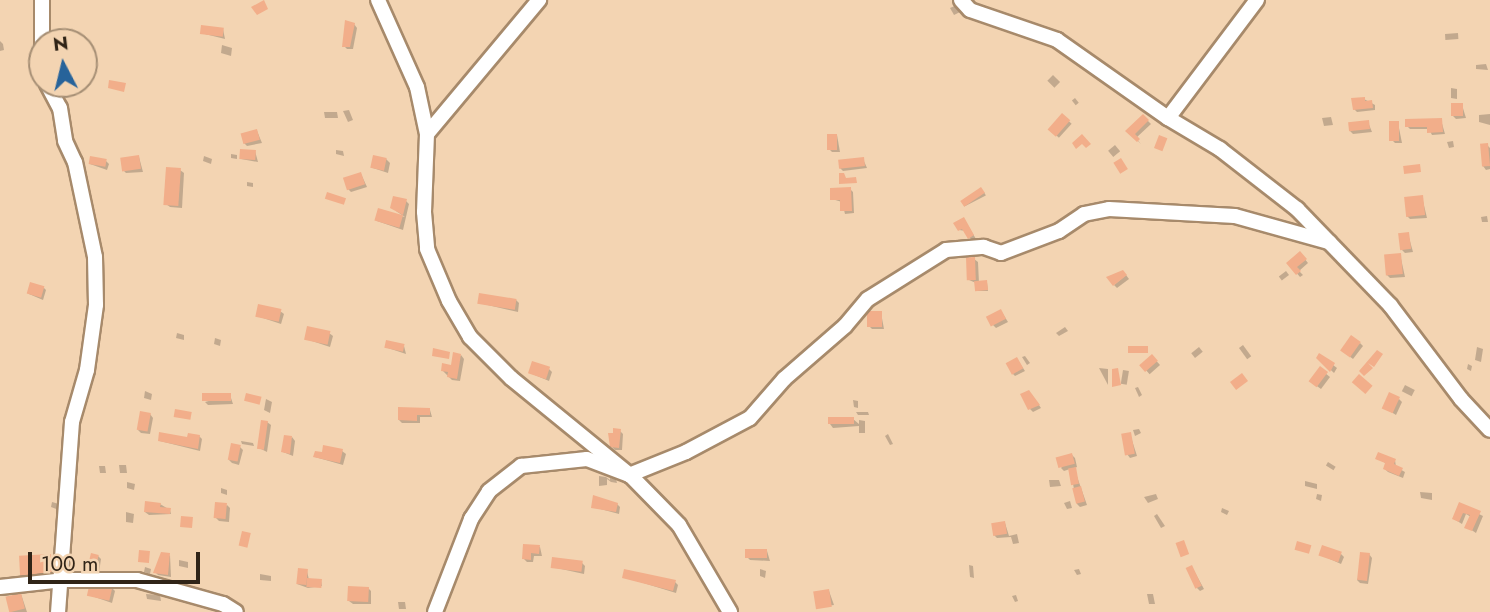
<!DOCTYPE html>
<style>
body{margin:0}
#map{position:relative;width:1490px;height:612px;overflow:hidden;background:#f3d4b2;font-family:Jost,sans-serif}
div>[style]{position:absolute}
.shadow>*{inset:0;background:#0003;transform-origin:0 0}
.building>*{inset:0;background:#f2ae8a;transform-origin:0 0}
.roads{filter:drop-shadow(2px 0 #a78a6b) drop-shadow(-2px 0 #a78a6b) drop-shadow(0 2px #a78a6b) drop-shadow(0 -2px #a78a6b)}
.minor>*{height:14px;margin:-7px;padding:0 7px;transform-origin:7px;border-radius:7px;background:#fff}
span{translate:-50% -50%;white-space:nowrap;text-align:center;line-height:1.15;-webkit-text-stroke:6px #f3d4b2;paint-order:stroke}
.north{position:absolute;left:28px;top:28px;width:70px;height:70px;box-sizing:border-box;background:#f3d4b2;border:2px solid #a58e74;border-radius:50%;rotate:353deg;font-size:19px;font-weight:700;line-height:28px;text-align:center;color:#302417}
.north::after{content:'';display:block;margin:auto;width:24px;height:32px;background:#27639a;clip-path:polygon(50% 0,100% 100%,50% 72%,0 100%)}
.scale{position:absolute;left:28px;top:552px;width:172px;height:32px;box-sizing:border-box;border:4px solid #302417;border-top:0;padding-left:9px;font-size:21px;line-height:24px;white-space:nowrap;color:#302417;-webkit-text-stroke:5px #f3d4b2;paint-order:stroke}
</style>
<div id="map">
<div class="shadow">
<div style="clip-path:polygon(957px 5px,960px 12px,954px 15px,950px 8px)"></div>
<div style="clip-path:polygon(354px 24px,357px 28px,353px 49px,347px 49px,344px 46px)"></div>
<div style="clip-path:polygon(223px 29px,225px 39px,201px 33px)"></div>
<div style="left:1445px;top:34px;width:13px;height:6px;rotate:-4deg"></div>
<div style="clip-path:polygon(0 41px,3px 44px,4px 50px,0 51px)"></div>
<div style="clip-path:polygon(222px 45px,232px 48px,231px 56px,221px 53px)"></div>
<div style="clip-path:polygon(1486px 64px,1488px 70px,1476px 69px,1476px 65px)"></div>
<div style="left:1053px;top:75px;width:10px;height:8px;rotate:45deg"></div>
<div style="clip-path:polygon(1451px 88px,1457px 89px,1457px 99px,1451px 98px)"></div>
<div style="left:1075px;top:98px;width:6px;height:4px;rotate:51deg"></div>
<div style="clip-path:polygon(1364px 99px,1375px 105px,1375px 110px,1357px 112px,1354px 109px)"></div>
<div style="clip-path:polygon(1462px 105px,1466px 118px,1456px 119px,1453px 116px)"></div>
<div style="clip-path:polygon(349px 110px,353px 120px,348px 122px,343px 111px)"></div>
<div style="clip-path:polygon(324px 112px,337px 112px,338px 118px,325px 118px)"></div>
<div style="clip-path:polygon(1490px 114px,1490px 125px,1479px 122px,1479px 115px)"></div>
<div style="left:1062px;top:115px;width:13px;height:19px;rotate:42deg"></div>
<div style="clip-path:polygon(1143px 116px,1151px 124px,1136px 138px,1141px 144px,1128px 131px)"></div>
<div style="clip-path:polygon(1331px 117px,1333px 125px,1324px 126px,1322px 118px)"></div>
<div style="clip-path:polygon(1441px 120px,1445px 134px,1432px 135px,1429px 129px,1410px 129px,1407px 126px)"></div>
<div style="clip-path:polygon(1368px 122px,1372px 132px,1353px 134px,1350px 131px)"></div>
<div style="clip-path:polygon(1398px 123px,1402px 143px,1395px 143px,1392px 140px)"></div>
<div style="clip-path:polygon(257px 131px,262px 143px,247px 146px,244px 143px)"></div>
<div style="clip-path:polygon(837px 135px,840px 152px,832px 152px,829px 149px)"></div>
<div style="clip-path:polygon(1453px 141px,1454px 147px,1449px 148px,1447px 142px)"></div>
<div style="left:1115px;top:145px;width:8px;height:9px;rotate:50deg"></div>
<div style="clip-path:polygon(1487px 145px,1490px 148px,1490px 169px,1486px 170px,1483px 166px)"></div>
<div style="clip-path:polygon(336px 150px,343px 151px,344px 156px,336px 154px)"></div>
<div style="clip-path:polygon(255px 151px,258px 162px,241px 159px)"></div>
<div style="clip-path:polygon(231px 154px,237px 155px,237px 159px,231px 158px)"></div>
<div style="clip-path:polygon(204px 156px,212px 159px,211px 164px,203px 161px)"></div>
<div style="clip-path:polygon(139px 157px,143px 172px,126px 173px,123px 170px)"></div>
<div style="clip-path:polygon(386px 159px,390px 163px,388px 173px,373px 168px)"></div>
<div style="clip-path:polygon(863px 159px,867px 168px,843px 171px,840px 168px)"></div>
<div style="clip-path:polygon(106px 161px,109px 164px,107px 170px,90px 164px)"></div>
<div style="clip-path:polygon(180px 170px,184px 173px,182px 208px,170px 207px,166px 204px)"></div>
<div style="clip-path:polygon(361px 174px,367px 187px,351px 192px,348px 189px)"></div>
<div style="clip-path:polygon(247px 182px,253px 183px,253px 187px,247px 186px)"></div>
<div style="clip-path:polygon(850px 189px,853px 192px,854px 213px,845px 214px,842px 202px,832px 199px)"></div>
<div style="left:984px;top:192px;width:4px;height:24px;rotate:63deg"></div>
<div style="clip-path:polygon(1422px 197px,1427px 218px,1410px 219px,1407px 216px)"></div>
<div style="clip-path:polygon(406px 201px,409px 204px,403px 230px,377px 221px,379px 211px,405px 217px,396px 211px)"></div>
<div style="clip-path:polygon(1487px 216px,1488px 222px,1482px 222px,1481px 217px)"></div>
<div style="clip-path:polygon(964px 219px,976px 239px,972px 241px,966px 231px,959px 230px)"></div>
<div style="clip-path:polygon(1408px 234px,1413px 252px,1405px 253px,1402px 250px)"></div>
<div style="clip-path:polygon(1300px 253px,1308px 263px,1299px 271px,1303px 275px,1300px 277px,1288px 263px)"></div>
<div style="clip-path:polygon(1400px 254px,1405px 277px,1390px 278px,1387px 275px)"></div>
<div style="clip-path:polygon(974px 259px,978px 262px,979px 283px,987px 283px,988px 291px,977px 291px,976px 283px,969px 280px)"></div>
<div style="left:1286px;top:271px;width:5px;height:9px;rotate:53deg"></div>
<div style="clip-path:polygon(1126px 275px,1129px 279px,1117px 288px,1114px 285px)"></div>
<div style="clip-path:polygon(43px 287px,46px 290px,43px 300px,29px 294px)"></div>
<div style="clip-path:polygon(516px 300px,519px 303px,518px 312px,479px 303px)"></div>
<div style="clip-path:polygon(280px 311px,284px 314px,281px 324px,257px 316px)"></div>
<div style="clip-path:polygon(881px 313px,884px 329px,872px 329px,869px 326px)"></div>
<div style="clip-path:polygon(1003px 314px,1008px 322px,996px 328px,993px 325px)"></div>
<div style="clip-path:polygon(1065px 327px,1068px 331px,1059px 336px,1056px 333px)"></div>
<div style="clip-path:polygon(177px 333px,184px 335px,184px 340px,176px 338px)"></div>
<div style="clip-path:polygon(329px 333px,333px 336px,330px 347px,306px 339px)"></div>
<div style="clip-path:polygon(215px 338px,221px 340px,220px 346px,214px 344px)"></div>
<div style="clip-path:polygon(1360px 343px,1363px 346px,1353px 359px,1345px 353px)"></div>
<div style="left:1243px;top:345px;width:14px;height:5px;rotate:54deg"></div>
<div style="clip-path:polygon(404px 346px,406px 354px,385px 347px)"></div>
<div style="left:1199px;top:347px;width:6px;height:10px;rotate:51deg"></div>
<div style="clip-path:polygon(1477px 347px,1483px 349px,1481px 362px,1475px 360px)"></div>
<div style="clip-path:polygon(461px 355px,464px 359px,460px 381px,452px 380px,443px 371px,453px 367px)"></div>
<div style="clip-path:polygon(1320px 355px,1337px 368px,1334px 373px,1318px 358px)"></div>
<div style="left:1152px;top:356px;width:12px;height:14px;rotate:48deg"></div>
<div style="clip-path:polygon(1022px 357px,1025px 356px,1030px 363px,1027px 365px)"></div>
<div style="clip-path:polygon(1017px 359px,1025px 371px,1015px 376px,1012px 373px)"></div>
<div style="clip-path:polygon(1468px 364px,1472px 366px,1471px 371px,1467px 369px)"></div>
<div style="clip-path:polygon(1099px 368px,1108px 369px,1108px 385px)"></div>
<div style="clip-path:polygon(549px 369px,552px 372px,549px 381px,530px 373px)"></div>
<div style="clip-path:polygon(1320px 369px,1330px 377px,1321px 389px,1314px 384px)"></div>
<div style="left:1123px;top:370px;width:6px;height:14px;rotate:9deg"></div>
<div style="left:1405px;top:385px;width:11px;height:7px;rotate:27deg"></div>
<div style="clip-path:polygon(1138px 387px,1142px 395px,1139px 397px,1135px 388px)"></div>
<div style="clip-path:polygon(145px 391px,152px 394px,151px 400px,144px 398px)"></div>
<div style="clip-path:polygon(230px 395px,233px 404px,208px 405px,205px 402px)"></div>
<div style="clip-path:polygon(1032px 395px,1041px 408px,1033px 412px,1030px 409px)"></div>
<div style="clip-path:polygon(266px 399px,272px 402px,270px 413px,264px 410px)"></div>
<div style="clip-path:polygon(1399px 399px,1402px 402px,1396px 415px,1383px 407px)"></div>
<div style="clip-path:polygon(853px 400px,858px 401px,858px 408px,854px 407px)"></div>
<div style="clip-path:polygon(430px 410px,432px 417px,420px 417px,420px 423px,402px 423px,399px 420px)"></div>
<div style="clip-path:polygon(856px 412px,868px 412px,869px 415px,858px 415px)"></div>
<div style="clip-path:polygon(150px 414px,153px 418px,150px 434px,141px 433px,138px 430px)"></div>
<div style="clip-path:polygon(853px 419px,859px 424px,859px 420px,865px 421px,865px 433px,859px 433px,859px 426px,833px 428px,830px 424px)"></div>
<div style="clip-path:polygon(267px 422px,271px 425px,267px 452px,259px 448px)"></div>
<div style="clip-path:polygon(1139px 429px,1141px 433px,1135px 436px,1133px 430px)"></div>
<div style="clip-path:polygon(620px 431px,623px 434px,622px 450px,615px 450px,612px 447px)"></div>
<div style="clip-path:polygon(888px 434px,893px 444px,890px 445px,885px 436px)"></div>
<div style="clip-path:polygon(1130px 434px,1137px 456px,1130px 458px,1127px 454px)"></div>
<div style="clip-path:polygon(199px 436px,202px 439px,200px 451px,160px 441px)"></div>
<div style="clip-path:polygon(292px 437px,295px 441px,293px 456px,283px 452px)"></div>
<div style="clip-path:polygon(241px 441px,253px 443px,254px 446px,242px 444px)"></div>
<div style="clip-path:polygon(240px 447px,243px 450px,239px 465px,232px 463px,229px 460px)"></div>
<div style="clip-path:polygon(342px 451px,346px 454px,343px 465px,315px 457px)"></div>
<div style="clip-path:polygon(1072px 455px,1075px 458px,1077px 467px,1074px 468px,1087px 505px,1080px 507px,1077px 504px,1070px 469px,1064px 471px,1061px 468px)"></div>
<div style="clip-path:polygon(1377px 458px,1395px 460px,1396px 467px,1405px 472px,1403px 478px,1388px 472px,1385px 469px,1387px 464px)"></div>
<div style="left:1328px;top:462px;width:9px;height:4px;rotate:32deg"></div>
<div style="clip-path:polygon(119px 465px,126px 465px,127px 473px,120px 473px)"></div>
<div style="clip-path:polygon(99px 466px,105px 466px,106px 473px,100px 473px)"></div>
<div style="clip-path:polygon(599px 476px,606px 477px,610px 480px,610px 478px,616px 479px,617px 483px,611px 482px,607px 479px,607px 485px,599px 486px)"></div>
<div style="clip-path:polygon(1049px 480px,1059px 480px,1061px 486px,1050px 487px)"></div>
<div style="clip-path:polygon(1305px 481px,1317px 484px,1317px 489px,1305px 486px)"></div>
<div style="clip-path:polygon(127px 482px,135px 484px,134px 490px,127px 488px)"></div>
<div style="clip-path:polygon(221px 488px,227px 490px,227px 495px,221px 493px)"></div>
<div style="clip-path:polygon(1420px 492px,1432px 493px,1432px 500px,1421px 498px)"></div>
<div style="clip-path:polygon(1156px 494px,1158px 499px,1148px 503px,1144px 497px)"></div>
<div style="clip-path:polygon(1317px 494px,1322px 495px,1321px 501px,1316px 499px)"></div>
<div style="clip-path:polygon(1070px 501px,1072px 508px,1067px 509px,1064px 503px)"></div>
<div style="clip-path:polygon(52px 502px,59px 504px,59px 510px,51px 507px)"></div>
<div style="clip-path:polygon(160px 504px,170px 510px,171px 514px,149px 515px,145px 512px)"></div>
<div style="clip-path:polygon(617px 504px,620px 507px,619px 514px,593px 507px)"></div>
<div style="clip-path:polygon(227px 505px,230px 508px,229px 522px,219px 521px,216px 518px)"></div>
<div style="clip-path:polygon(1460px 505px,1483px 516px,1476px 533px,1467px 527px,1471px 517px,1466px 514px,1462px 524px,1454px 519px)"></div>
<div style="clip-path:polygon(1222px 508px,1229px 511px,1227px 515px,1221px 512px)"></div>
<div style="clip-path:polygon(126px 512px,134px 514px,133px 523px,126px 522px)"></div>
<div style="clip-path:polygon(1157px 514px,1165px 526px,1161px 528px,1154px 516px)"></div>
<div style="clip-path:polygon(1005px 523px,1009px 536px,1017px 534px,1019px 543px,1013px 544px,1011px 537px,997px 538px,994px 535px)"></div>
<div style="clip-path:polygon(525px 546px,540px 547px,542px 556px,534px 556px,533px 562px,527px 562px,524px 559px)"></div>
<div style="clip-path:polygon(767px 551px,770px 561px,750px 560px,747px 557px)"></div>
<div style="clip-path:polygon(1341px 554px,1344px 557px,1341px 564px,1321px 555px)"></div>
<div style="clip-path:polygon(1369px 554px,1372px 558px,1368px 584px,1360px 583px,1357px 580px)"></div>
<div style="clip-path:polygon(170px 555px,171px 577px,158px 575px,155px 572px)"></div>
<div style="clip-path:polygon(50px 556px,55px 561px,57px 579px,28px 581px,23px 576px)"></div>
<div style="clip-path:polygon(98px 556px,101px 559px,98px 579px,92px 578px)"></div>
<div style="clip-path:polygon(179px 560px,188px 562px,188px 568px,179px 566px)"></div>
<div style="clip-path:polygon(582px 563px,585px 566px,584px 574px,552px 567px)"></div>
<div style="clip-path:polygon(969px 565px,973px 566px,974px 578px,970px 577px)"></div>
<div style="clip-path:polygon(145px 567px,151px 569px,150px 574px,144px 572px)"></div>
<div style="clip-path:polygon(1192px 567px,1204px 589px,1200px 591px,1197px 588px)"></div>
<div style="clip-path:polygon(760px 569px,766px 571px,765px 578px,760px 576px)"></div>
<div style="clip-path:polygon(1074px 570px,1079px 569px,1081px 574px,1077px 575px)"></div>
<div style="clip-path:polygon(307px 571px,309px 580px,321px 581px,322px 586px,308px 588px,297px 584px)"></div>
<div style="clip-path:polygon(260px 574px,271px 576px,271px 581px,260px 580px)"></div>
<div style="clip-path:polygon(624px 577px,675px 582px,678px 585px,676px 593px)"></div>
<div style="clip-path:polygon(112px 588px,115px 591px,112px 603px,89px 595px)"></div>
<div style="clip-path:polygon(368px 588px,371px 591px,371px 604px,353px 604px,349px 601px)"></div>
<div style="clip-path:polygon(829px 591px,834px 605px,818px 607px)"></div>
<div style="clip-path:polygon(21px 594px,27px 612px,10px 612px,7px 597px)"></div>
<div style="clip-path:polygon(146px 594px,160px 595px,161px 601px,147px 599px)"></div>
<div style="clip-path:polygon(1147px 594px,1153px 594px,1155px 604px,1149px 604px)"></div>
<div style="clip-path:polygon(1016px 595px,1018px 601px,1015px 602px,1012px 596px)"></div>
<div style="clip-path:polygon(398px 602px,405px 602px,406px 609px,399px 609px)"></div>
</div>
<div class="building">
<div style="clip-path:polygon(264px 0,268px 9px,257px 15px,251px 7px)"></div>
<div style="clip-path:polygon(345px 20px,355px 23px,350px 47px,342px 47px)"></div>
<div style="left:201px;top:25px;width:23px;height:9px;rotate:7deg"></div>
<div style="clip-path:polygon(109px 80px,126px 83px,124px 92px,108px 88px)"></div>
<div style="clip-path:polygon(1365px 97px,1365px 101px,1372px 100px,1373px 108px,1353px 110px,1351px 98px)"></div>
<div style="left:1463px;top:103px;width:13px;height:12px;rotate:90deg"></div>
<div style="left:1062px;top:113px;width:11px;height:22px;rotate:41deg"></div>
<div style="clip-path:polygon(1143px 114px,1149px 120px,1135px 134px,1140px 139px,1137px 142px,1125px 131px)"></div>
<div style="clip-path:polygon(1442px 118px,1443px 132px,1427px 133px,1427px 127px,1405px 127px,1405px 119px)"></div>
<div style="left:1369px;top:120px;width:9px;height:21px;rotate:84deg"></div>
<div style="left:1389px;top:121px;width:10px;height:20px"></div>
<div style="left:257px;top:129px;width:11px;height:17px;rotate:75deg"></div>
<div style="left:827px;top:134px;width:10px;height:16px"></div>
<div style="clip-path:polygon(1082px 134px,1091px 144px,1086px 148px,1082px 144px,1076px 149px,1072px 143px)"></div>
<div style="left:1159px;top:135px;width:9px;height:14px;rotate:21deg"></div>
<div style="left:1488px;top:143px;width:23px;height:8px;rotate:85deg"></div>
<div style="left:240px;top:149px;width:16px;height:10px;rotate:4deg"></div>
<div style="left:139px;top:155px;width:14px;height:19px;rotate:82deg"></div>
<div style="left:373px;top:155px;width:14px;height:13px;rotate:12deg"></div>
<div style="left:90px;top:156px;width:17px;height:8px;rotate:10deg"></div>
<div style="left:864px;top:157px;width:9px;height:26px;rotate:84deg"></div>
<div style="left:1121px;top:158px;width:13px;height:9px;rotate:58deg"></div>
<div style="left:1420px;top:164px;width:8px;height:17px;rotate:83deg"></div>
<div style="left:166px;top:167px;width:15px;height:38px;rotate:4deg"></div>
<div style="left:361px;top:172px;width:13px;height:19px;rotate:72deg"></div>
<div style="clip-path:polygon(839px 173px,844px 173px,846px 178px,856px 177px,857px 183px,839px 184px)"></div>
<div style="clip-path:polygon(851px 187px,852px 211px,840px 211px,840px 200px,830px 200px,830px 188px)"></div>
<div style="left:981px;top:187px;width:7px;height:25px;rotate:56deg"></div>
<div style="left:327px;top:192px;width:20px;height:7px;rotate:18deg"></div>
<div style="left:1423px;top:195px;width:20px;height:19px;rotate:84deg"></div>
<div style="clip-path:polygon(393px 196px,407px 199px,403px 215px,390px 208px)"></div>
<div style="left:378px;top:208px;width:26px;height:13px;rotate:16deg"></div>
<div style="clip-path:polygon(964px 217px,974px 235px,968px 239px,962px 229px,958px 231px,953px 223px)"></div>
<div style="left:1409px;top:232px;width:17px;height:11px;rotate:83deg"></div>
<div style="clip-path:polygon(1300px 251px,1307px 259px,1297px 267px,1301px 271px,1296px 275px,1286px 263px)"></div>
<div style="left:1401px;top:253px;width:21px;height:17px;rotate:85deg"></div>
<div style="left:975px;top:257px;width:23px;height:9px;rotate:88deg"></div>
<div style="clip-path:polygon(1123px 270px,1127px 275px,1113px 286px,1106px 277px)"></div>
<div style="left:987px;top:280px;width:10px;height:13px;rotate:84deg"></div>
<div style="left:30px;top:282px;width:15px;height:12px;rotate:16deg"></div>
<div style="left:479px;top:293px;width:38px;height:11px;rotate:9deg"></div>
<div style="left:258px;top:304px;width:24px;height:13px;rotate:12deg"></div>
<div style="left:1001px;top:309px;width:11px;height:17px;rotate:63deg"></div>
<div style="left:882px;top:311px;width:16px;height:15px;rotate:90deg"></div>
<div style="left:307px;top:326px;width:24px;height:14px;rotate:12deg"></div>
<div style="left:1351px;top:335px;width:12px;height:19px;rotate:35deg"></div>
<div style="left:386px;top:340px;width:19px;height:8px;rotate:12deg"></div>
<div style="left:1148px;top:346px;width:7px;height:20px;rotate:90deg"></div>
<div style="clip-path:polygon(433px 348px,450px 352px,449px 359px,432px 356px)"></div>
<div style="clip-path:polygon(1377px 350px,1383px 354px,1374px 367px,1368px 363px,1373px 368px,1364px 376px,1359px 371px)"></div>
<div style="clip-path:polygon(453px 352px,461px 354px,457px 379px,447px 377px,448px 372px,441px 371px,442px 363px,451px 365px)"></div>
<div style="clip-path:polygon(1319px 353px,1335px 363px,1330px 372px,1316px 358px)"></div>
<div style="left:1152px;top:354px;width:9px;height:17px;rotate:49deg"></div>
<div style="left:1017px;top:357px;width:13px;height:13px;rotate:61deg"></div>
<div style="left:532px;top:361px;width:19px;height:13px;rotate:18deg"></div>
<div style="left:1320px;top:366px;width:10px;height:19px;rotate:37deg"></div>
<div style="clip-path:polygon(1118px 368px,1121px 385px,1112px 387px,1112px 369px)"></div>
<div style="left:1242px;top:373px;width:10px;height:15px;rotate:53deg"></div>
<div style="left:1359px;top:374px;width:18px;height:11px;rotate:41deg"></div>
<div style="clip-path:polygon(1029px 390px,1040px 405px,1028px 410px,1020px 394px)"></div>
<div style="left:1389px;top:392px;width:12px;height:18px;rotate:24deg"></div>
<div style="left:231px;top:393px;width:8px;height:29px;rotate:90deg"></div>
<div style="left:246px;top:393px;width:16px;height:8px;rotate:14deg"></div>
<div style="clip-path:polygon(398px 407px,430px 408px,430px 415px,417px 415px,417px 421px,398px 420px)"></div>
<div style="left:175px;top:409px;width:17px;height:8px;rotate:10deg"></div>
<div style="left:140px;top:411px;width:11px;height:19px;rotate:10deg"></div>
<div style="left:854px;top:417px;width:7px;height:26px;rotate:90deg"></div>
<div style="left:261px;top:420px;width:7px;height:29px;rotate:8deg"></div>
<div style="clip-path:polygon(613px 428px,621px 429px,619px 448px,610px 447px,608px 433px,613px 433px)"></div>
<div style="clip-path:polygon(159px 432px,187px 437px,188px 433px,200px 435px,198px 449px,158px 441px)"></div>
<div style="left:1131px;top:432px;width:22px;height:10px;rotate:80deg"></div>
<div style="clip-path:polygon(284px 435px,292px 436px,290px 454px,281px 452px)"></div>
<div style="left:231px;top:443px;width:10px;height:17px;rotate:11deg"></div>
<div style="clip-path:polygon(323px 445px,343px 449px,340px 463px,313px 457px,315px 451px,322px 452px)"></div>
<div style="clip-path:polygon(1378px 452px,1396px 459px,1394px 464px,1403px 468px,1399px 476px,1383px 469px,1385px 463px,1375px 459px)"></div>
<div style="left:1072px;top:453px;width:11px;height:17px;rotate:75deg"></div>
<div style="left:1076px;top:467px;width:17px;height:8px;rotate:80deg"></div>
<div style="left:1081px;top:486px;width:16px;height:9px;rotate:76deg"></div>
<div style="clip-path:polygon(593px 495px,618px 503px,616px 512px,591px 508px)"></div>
<div style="clip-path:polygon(145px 501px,161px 503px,160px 507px,171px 508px,170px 514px,144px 512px)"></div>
<div style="left:215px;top:502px;width:12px;height:16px;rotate:5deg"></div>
<div style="clip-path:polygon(1459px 502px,1481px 511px,1472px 531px,1464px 528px,1470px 515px,1463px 513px,1459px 522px,1452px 519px)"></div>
<div style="left:181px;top:516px;width:12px;height:11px;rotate:5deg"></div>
<div style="left:1005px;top:521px;width:13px;height:14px;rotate:81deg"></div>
<div style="left:242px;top:531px;width:9px;height:15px;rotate:13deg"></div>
<div style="left:1184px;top:540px;width:15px;height:9px;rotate:70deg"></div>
<div style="left:1297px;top:541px;width:15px;height:9px;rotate:16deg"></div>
<div style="clip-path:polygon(523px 544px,540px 545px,539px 554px,531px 553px,531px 560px,522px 559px)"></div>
<div style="left:1322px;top:545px;width:21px;height:11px;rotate:19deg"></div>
<div style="left:745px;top:549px;width:22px;height:9px"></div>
<div style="left:139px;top:550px;width:11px;height:12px;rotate:5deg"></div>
<div style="clip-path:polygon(161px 552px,170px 553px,168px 575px,153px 573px)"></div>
<div style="left:1360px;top:552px;width:10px;height:28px;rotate:6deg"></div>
<div style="left:91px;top:553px;width:8px;height:23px;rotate:14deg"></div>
<div style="left:51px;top:554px;width:21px;height:32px;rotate:87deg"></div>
<div style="left:552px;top:557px;width:31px;height:11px;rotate:7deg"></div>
<div style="left:1192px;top:565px;width:23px;height:7px;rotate:65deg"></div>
<div style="left:298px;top:568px;width:10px;height:16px;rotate:6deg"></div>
<div style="clip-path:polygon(624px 569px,676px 580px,673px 591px,622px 578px)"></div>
<div style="left:307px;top:578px;width:15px;height:9px;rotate:4deg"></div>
<div style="left:90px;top:582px;width:23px;height:14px;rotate:13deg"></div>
<div style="left:348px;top:586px;width:21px;height:15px;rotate:3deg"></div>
<div style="left:829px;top:589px;width:18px;height:16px;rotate:81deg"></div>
<div style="left:21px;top:593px;width:16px;height:16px;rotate:76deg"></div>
</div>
<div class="roads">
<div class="minor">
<div style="left:378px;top:0;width:95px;rotate:65.9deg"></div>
<div style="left:417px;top:87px;width:48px;rotate:78deg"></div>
<div style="left:427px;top:134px;width:78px;rotate:92.2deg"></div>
<div style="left:424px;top:212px;width:37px;rotate:85deg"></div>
<div style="left:427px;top:249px;width:56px;rotate:67.1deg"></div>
<div style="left:449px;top:301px;width:42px;rotate:59.7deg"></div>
<div style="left:470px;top:337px;width:58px;rotate:45deg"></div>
<div style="left:511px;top:378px;width:154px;rotate:39.2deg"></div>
<div style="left:630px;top:475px;width:70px;rotate:45.6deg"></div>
<div style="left:679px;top:525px;width:101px;rotate:59.6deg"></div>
<div style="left:961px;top:0;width:13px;rotate:48deg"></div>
<div style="left:970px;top:10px;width:92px;rotate:19deg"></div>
<div style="left:1057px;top:40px;width:136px;rotate:35.1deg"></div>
<div style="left:1168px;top:118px;width:61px;rotate:30.8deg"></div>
<div style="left:1220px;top:149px;width:98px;rotate:37.9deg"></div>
<div style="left:1297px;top:209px;width:134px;rotate:45.9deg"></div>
<div style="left:1390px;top:305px;width:118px;rotate:52.9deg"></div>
<div style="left:1461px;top:399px;width:42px;rotate:46.9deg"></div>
<div style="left:42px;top:42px;width:42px;rotate:-90deg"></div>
<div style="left:47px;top:84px;width:27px;rotate:62deg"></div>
<div style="left:60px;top:108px;width:33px;rotate:81deg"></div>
<div style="left:65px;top:141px;width:23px;rotate:65deg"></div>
<div style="left:75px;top:162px;width:97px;rotate:78.1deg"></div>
<div style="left:95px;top:257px;width:48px;rotate:88.8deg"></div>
<div style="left:96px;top:305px;width:66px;rotate:97.9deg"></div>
<div style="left:87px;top:370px;width:54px;rotate:106.1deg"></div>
<div style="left:72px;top:422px;width:191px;rotate:94.2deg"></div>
<div style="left:1168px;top:118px;width:148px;rotate:-53deg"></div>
<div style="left:427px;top:134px;width:175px;rotate:-50.1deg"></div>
<div style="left:0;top:587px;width:63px;rotate:-6.3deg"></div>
<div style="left:63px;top:580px;width:74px"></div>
<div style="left:137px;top:580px;width:89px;rotate:15.6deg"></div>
<div style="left:223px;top:604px;width:15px;rotate:32deg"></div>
<div style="left:435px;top:612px;width:100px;rotate:-68.8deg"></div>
<div style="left:471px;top:519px;width:33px;rotate:-57deg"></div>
<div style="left:489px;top:491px;width:41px;rotate:-38deg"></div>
<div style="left:521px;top:466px;width:66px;rotate:-6.1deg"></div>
<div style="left:587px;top:459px;width:45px;rotate:20.9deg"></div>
<div style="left:629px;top:475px;width:61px;rotate:-22deg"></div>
<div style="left:686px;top:452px;width:72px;rotate:-28deg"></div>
<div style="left:750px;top:418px;width:52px;rotate:-48.9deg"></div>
<div style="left:784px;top:379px;width:81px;rotate:-41deg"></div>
<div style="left:845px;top:326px;width:35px;rotate:-50deg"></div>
<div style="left:868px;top:299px;width:92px;rotate:-32.1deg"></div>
<div style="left:946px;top:250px;width:38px;rotate:-5deg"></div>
<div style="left:984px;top:247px;width:18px;rotate:19deg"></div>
<div style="left:1001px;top:253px;width:62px;rotate:-20.8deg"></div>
<div style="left:1059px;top:231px;width:30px;rotate:-34deg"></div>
<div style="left:1084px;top:214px;width:25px;rotate:-11deg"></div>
<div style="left:1109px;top:209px;width:126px;rotate:3.2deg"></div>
<div style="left:1235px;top:216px;width:98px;rotate:15.5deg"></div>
</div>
</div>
<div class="north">N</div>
<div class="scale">100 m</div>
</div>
